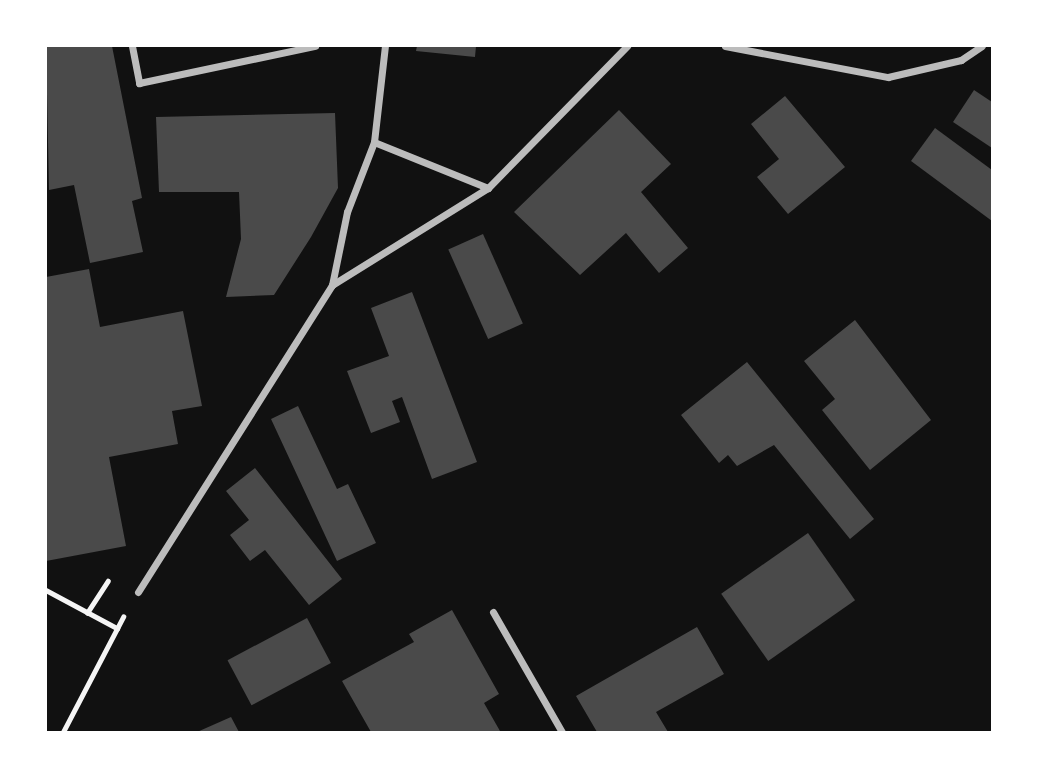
<!DOCTYPE html>
<style>
body{margin:0}
#map{position:relative;width:1038px;height:778px;overflow:hidden;background:#111;font-family:Raleway,sans-serif}
div>[style]{position:absolute}
.building>*{inset:0;background:#4a4a4a;transform-origin:0 0}
.path>*{height:4.5px;margin:-2.25px;padding:0 2.25px;transform-origin:2.25px;border-radius:2.25px;background:#f5f5f5}
.minor>*{height:7px;margin:-3.5px;padding:0 3.5px;transform-origin:3.5px;border-radius:3.5px;background:#bcbcbc}
span{translate:-50% -50%;white-space:nowrap;text-align:center;line-height:1.15;-webkit-text-stroke:5px #fff;paint-order:stroke}
.frame{position:absolute;inset:0;border:47px solid #fff;pointer-events:none}
</style>
<div id="map">
<div class="building">
<div style="clip-path:polygon(46px 46px,112px 46px,142px 198px,132px 201px,143px 252px,90px 263px,74px 185px,49px 190px)"></div>
<div style="clip-path:polygon(417px 46px,476px 46px,475px 57px,416px 51px)"></div>
<div style="clip-path:polygon(974px 90px,992px 102px,992px 148px,953px 122px)"></div>
<div style="clip-path:polygon(785px 96px,845px 167px,788px 214px,757px 177px,779px 159px,751px 124px)"></div>
<div style="clip-path:polygon(619px 110px,671px 164px,641px 192px,688px 248px,659px 273px,626px 233px,580px 275px,514px 212px)"></div>
<div style="clip-path:polygon(335px 113px,338px 188px,311px 237px,274px 295px,226px 297px,241px 239px,239px 192px,159px 192px,156px 117px)"></div>
<div style="clip-path:polygon(935px 128px,992px 170px,992px 221px,911px 161px)"></div>
<div style="left:483px;top:234px;width:98px;height:38px;rotate:66deg"></div>
<div style="clip-path:polygon(89px 269px,100px 327px,183px 311px,202px 406px,172px 411px,178px 444px,109px 457px,126px 546px,46px 561px,46px 277px)"></div>
<div style="clip-path:polygon(412px 292px,477px 462px,432px 479px,402px 397px,392px 401px,400px 422px,371px 433px,347px 371px,389px 356px,371px 308px)"></div>
<div style="clip-path:polygon(855px 320px,931px 420px,870px 470px,822px 410px,835px 399px,804px 361px)"></div>
<div style="clip-path:polygon(747px 362px,874px 519px,850px 539px,774px 445px,737px 466px,728px 455px,719px 463px,681px 415px)"></div>
<div style="clip-path:polygon(298px 406px,337px 489px,348px 484px,376px 543px,337px 561px,271px 419px)"></div>
<div style="clip-path:polygon(255px 468px,342px 579px,309px 605px,265px 550px,250px 561px,230px 535px,249px 520px,226px 491px)"></div>
<div style="left:808px;top:533px;width:82px;height:106px;rotate:55deg"></div>
<div style="clip-path:polygon(452px 610px,499px 694px,484px 703px,500px 731px,371px 732px,342px 681px,414px 642px,409px 634px)"></div>
<div style="left:307px;top:618px;width:51px;height:90px;rotate:62deg"></div>
<div style="clip-path:polygon(697px 627px,724px 674px,656px 712px,668px 732px,597px 732px,576px 696px)"></div>
<div style="clip-path:polygon(231px 717px,239px 732px,197px 732px)"></div>
</div>
<div class="path">
<div style="left:46px;top:590px;width:81px;rotate:28.2deg"></div>
<div style="left:87px;top:613px;width:38px;rotate:-57deg"></div>
<div style="left:63px;top:732px;width:130px;rotate:-62.4deg"></div>
</div>
<div class="minor">
<div style="left:132px;top:46px;width:38px;rotate:79deg"></div>
<div style="left:139px;top:83px;width:180px;rotate:-11.9deg"></div>
<div style="left:725px;top:46px;width:166px;rotate:10.8deg"></div>
<div style="left:888px;top:77px;width:75px;rotate:-13.1deg"></div>
<div style="left:961px;top:60px;width:25px;rotate:-34deg"></div>
<div style="left:374px;top:142px;width:123px;rotate:22deg"></div>
<div style="left:332px;top:285px;width:184px;rotate:-31.9deg"></div>
<div style="left:488px;top:188px;width:199px;rotate:-45.6deg"></div>
<div style="left:138px;top:592px;width:363px;rotate:-57.7deg"></div>
<div style="left:332px;top:285px;width:75px;rotate:-78.4deg"></div>
<div style="left:347px;top:212px;width:75px;rotate:-68.9deg"></div>
<div style="left:374px;top:142px;width:97px;rotate:-83.5deg"></div>
<div style="left:493px;top:612px;width:138px;rotate:60.1deg"></div>
</div>
<div class="frame"></div>
</div>
